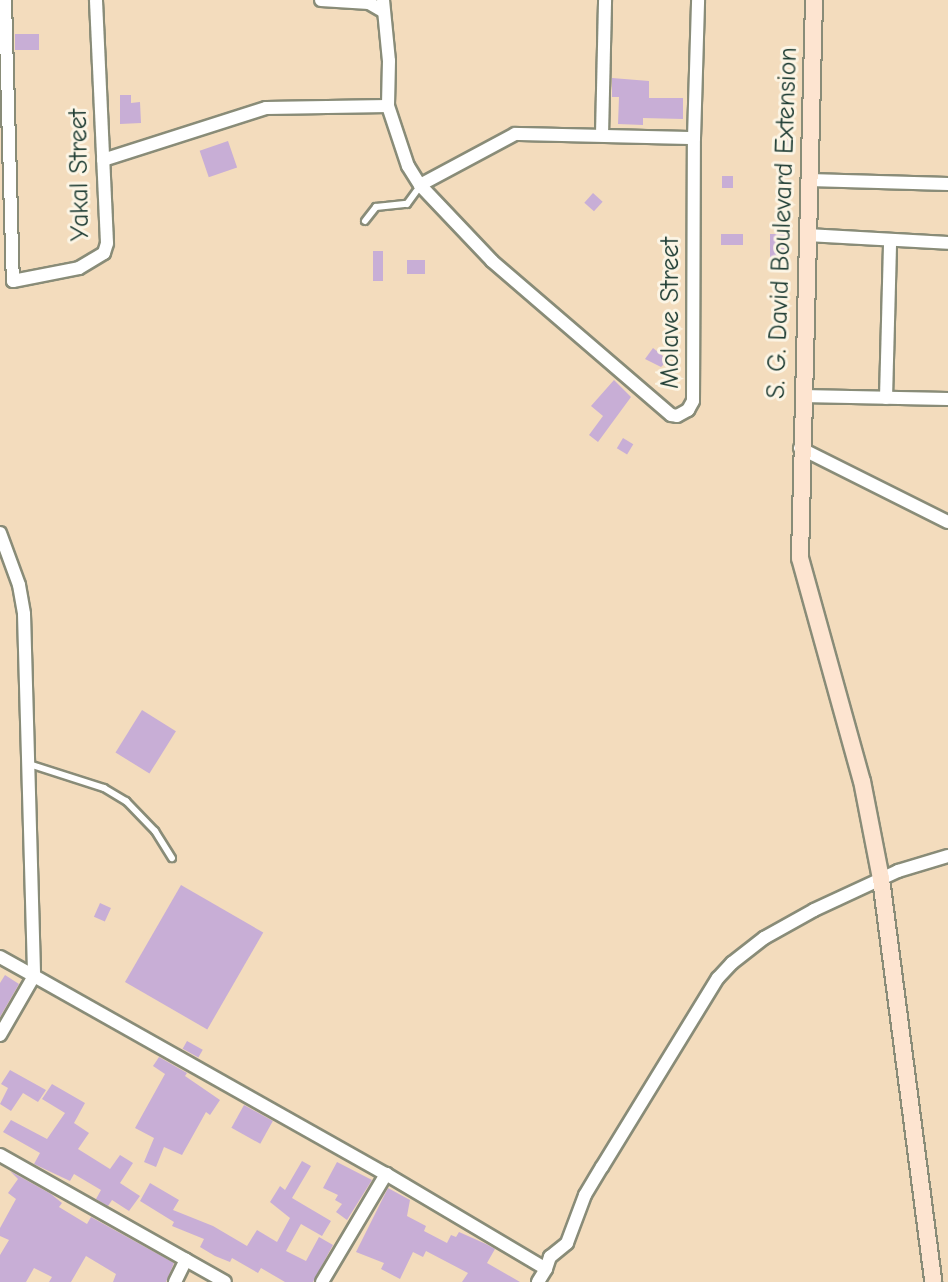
<!DOCTYPE html>
<style>
body{margin:0}
#map{position:relative;width:948px;height:1282px;overflow:hidden;background:#f3dcbd;font-family:"Comic Neue",sans-serif}
div>[style]{position:absolute}
.building>*{inset:0;background:#c8aed6;transform-origin:0 0}
.roads{filter:drop-shadow(2px 0 #898c78) drop-shadow(-2px 0 #898c78) drop-shadow(0 2px #898c78) drop-shadow(0 -2px #898c78)}
.lane>*{height:6px;margin:-3px;padding:0 3px;transform-origin:3px;border-radius:3px;background:#fff}
.street>*{height:12px;margin:-6px;padding:0 6px;transform-origin:6px;border-radius:6px;background:#fff}
.secondary>*{height:16px;margin:-8px;padding:0 8px;transform-origin:8px;border-radius:8px;background:#fde4d0}
span{translate:-50% -50%;white-space:nowrap;text-align:center;line-height:1.15;-webkit-text-stroke:6px #fcf5e5;paint-order:stroke}
.street-label{font-size:26px;color:#1f3d34}
</style>
<div id="map">
<div class="building">
<div style="left:15px;top:34px;width:24px;height:16px"></div>
<div style="clip-path:polygon(612px 78px,649px 81px,649px 98px,683px 98px,683px 119px,643px 118px,643px 125px,618px 124px,619px 97px,612px 97px)"></div>
<div style="clip-path:polygon(120px 95px,131px 95px,131px 103px,140px 102px,141px 123px,120px 124px)"></div>
<div style="left:778px;top:138px;width:18px;height:10px;rotate:9deg"></div>
<div style="left:228px;top:141px;width:28px;height:30px;rotate:71deg"></div>
<div style="left:722px;top:176px;width:11px;height:12px"></div>
<div style="left:593px;top:193px;width:13px;height:13px;rotate:42deg"></div>
<div style="left:721px;top:234px;width:22px;height:11px"></div>
<div style="left:787px;top:234px;width:24px;height:17px;rotate:90deg"></div>
<div style="left:383px;top:251px;width:30px;height:10px;rotate:90deg"></div>
<div style="left:407px;top:260px;width:18px;height:14px"></div>
<div style="clip-path:polygon(653px 348px,668px 360px,661px 367px,645px 359px)"></div>
<div style="clip-path:polygon(614px 380px,631px 397px,598px 442px,589px 435px,603px 416px,591px 406px)"></div>
<div style="left:623px;top:438px;width:12px;height:12px;rotate:31deg"></div>
<div style="left:142px;top:710px;width:40px;height:50px;rotate:32deg"></div>
<div style="left:181px;top:885px;width:95px;height:112px;rotate:30deg"></div>
<div style="left:100px;top:903px;width:12px;height:15px;rotate:24deg"></div>
<div style="clip-path:polygon(5px 975px,19px 984px,0 1017px,0 983px)"></div>
<div style="left:187px;top:1041px;width:18px;height:9px;rotate:29deg"></div>
<div style="clip-path:polygon(159px 1057px,187px 1073px,185px 1076px,220px 1100px,210px 1115px,206px 1112px,182px 1155px,164px 1147px,156px 1167px,144px 1162px,154px 1138px,135px 1128px,165px 1074px,153px 1066px)"></div>
<div style="clip-path:polygon(10px 1070px,46px 1090px,38px 1102px,23px 1093px,11px 1111px,0 1104px,8px 1088px,1px 1084px)"></div>
<div style="clip-path:polygon(52px 1084px,85px 1103px,74px 1123px,89px 1133px,78px 1149px,110px 1169px,120px 1155px,133px 1163px,120px 1183px,140px 1196px,129px 1211px,112px 1200px,108px 1206px,96px 1199px,101px 1190px,74px 1174px,70px 1181px,34px 1164px,40px 1153px,3px 1132px,11px 1120px,47px 1139px,65px 1113px,42px 1099px)"></div>
<div style="left:244px;top:1105px;width:33px;height:26px;rotate:29deg"></div>
<div style="clip-path:polygon(302px 1161px,311px 1166px,292px 1198px,331px 1221px,322px 1236px,301px 1224px,286px 1251px,306px 1261px,319px 1237px,333px 1245px,313px 1282px,285px 1282px,261px 1268px,258px 1273px,232px 1258px,230px 1262px,215px 1256px,200px 1247px,204px 1239px,172px 1226px,174px 1222px,140px 1201px,150px 1183px,179px 1200px,173px 1210px,213px 1226px,247px 1246px,257px 1230px,277px 1242px,290px 1218px,270px 1202px,280px 1186px,285px 1190px)"></div>
<div style="clip-path:polygon(337px 1162px,372px 1180px,347px 1220px,336px 1212px,342px 1204px,335px 1200px,338px 1195px,323px 1188px)"></div>
<div style="clip-path:polygon(10px 1171px,51px 1194px,62px 1203px,59px 1207px,87px 1224px,91px 1217px,174px 1263px,166px 1282px,113px 1282px,116px 1274px,86px 1256px,71px 1282px,49px 1282px,52px 1277px,34px 1268px,26px 1282px,0 1282px,0 1255px,9px 1240px,0 1236px,0 1228px,16px 1199px,8px 1193px,18px 1179px)"></div>
<div style="clip-path:polygon(388px 1188px,410px 1200px,407px 1216px,426px 1226px,424px 1231px,447px 1243px,451px 1235px,456px 1237px,459px 1232px,486px 1244px,495px 1249px,487px 1263px,520px 1282px,462px 1282px,468px 1273px,426px 1251px,423px 1257px,413px 1252px,400px 1279px,381px 1269px,384px 1263px,356px 1252px)"></div>
</div>
<div class="roads">
<div class="lane">
<div style="left:365px;top:221px;width:18px;rotate:-52deg"></div>
<div style="left:376px;top:207px;width:31px;rotate:-6deg"></div>
<div style="left:407px;top:204px;width:22px;rotate:-54deg"></div>
<div style="left:29px;top:764px;width:79px;rotate:17.7deg"></div>
<div style="left:104px;top:788px;width:26px;rotate:31deg"></div>
<div style="left:126px;top:801px;width:42px;rotate:46deg"></div>
<div style="left:155px;top:831px;width:32px;rotate:58deg"></div>
</div>
<div class="street">
<div style="left:5px;top:0;width:281px;rotate:88.4deg"></div>
<div style="left:321px;top:0;width:48px;rotate:3.6deg"></div>
<div style="left:369px;top:3px;width:16px;rotate:30deg"></div>
<div style="left:383px;top:0;width:61px;rotate:84.4deg"></div>
<div style="left:389px;top:61px;width:45px;rotate:91.3deg"></div>
<div style="left:388px;top:106px;width:63px;rotate:71.6deg"></div>
<div style="left:408px;top:166px;width:22px;rotate:58deg"></div>
<div style="left:420px;top:185px;width:105px;rotate:46.5deg"></div>
<div style="left:492px;top:261px;width:236px;rotate:40.7deg"></div>
<div style="left:671px;top:415px;width:6px;rotate:9deg"></div>
<div style="left:677px;top:416px;width:13px;rotate:-29deg"></div>
<div style="left:688px;top:410px;width:10px;rotate:-61deg"></div>
<div style="left:693px;top:401px;width:263px;rotate:-89.8deg"></div>
<div style="left:694px;top:138px;width:138px;rotate:-88.3deg"></div>
<div style="left:602px;top:135px;width:135px;rotate:-88.7deg"></div>
<div style="left:103px;top:160px;width:171px;rotate:-17.7deg"></div>
<div style="left:266px;top:108px;width:122px;rotate:-0.9deg"></div>
<div style="left:809px;top:180px;width:139px;rotate:1.6deg"></div>
<div style="left:420px;top:185px;width:108px;rotate:-28.2deg"></div>
<div style="left:515px;top:134px;width:179px;rotate:1.3deg"></div>
<div style="left:807px;top:235px;width:141px;rotate:3.2deg"></div>
<div style="left:13px;top:281px;width:67px;rotate:-11.1deg"></div>
<div style="left:79px;top:268px;width:29px;rotate:-31deg"></div>
<div style="left:104px;top:253px;width:10px;rotate:-73deg"></div>
<div style="left:107px;top:243px;width:243px;rotate:-92.6deg"></div>
<div style="left:802px;top:396px;width:146px;rotate:1.2deg"></div>
<div style="left:886px;top:398px;width:158px;rotate:-88.5deg"></div>
<div style="left:800px;top:448px;width:165px;rotate:26.6deg"></div>
<div style="left:0;top:533px;width:55px;rotate:69.9deg"></div>
<div style="left:19px;top:585px;width:29px;rotate:80deg"></div>
<div style="left:24px;top:614px;width:362px;rotate:88.4deg"></div>
<div style="left:0;top:957px;width:39px;rotate:29deg"></div>
<div style="left:0;top:1035px;width:68px;rotate:-60deg"></div>
<div style="left:34px;top:976px;width:404px;rotate:29.4deg"></div>
<div style="left:386px;top:1174px;width:186px;rotate:30.7deg"></div>
<div style="left:546px;top:1269px;width:15px;rotate:122deg"></div>
<div style="left:0;top:1155px;width:258px;rotate:29.4deg"></div>
<div style="left:546px;top:1269px;width:13px;rotate:-72deg"></div>
<div style="left:550px;top:1257px;width:22px;rotate:-39deg"></div>
<div style="left:567px;top:1243px;width:51px;rotate:-69.4deg"></div>
<div style="left:585px;top:1195px;width:33px;rotate:-59deg"></div>
<div style="left:602px;top:1167px;width:222px;rotate:-58.5deg"></div>
<div style="left:718px;top:978px;width:21px;rotate:-47deg"></div>
<div style="left:732px;top:963px;width:41px;rotate:-38deg"></div>
<div style="left:764px;top:938px;width:57px;rotate:-29.2deg"></div>
<div style="left:814px;top:910px;width:93px;rotate:-24.9deg"></div>
<div style="left:898px;top:871px;width:52px;rotate:-16.7deg"></div>
<div style="left:175px;top:1282px;width:25px;rotate:-64deg"></div>
<div style="left:322px;top:1282px;width:126px;rotate:-59.3deg"></div>
</div>
<div class="secondary">
<div style="left:814px;top:0;width:558px;rotate:91.44deg"></div>
<div style="left:800px;top:558px;width:231px;rotate:74.5deg"></div>
<div style="left:862px;top:781px;width:100px;rotate:79deg"></div>
<div style="left:881px;top:879px;width:406px;rotate:82.6deg"></div>
</div>
</div>
<div class="street-label">
<span style="left:80px;top:175px;rotate:-91deg">Yakal Street</span>
<span style="left:783px;top:223px;rotate:-88deg">S. G. David Boulevard Extension</span>
<span style="left:671px;top:313px;rotate:-90deg">Molave Street</span>
</div>
</div>
